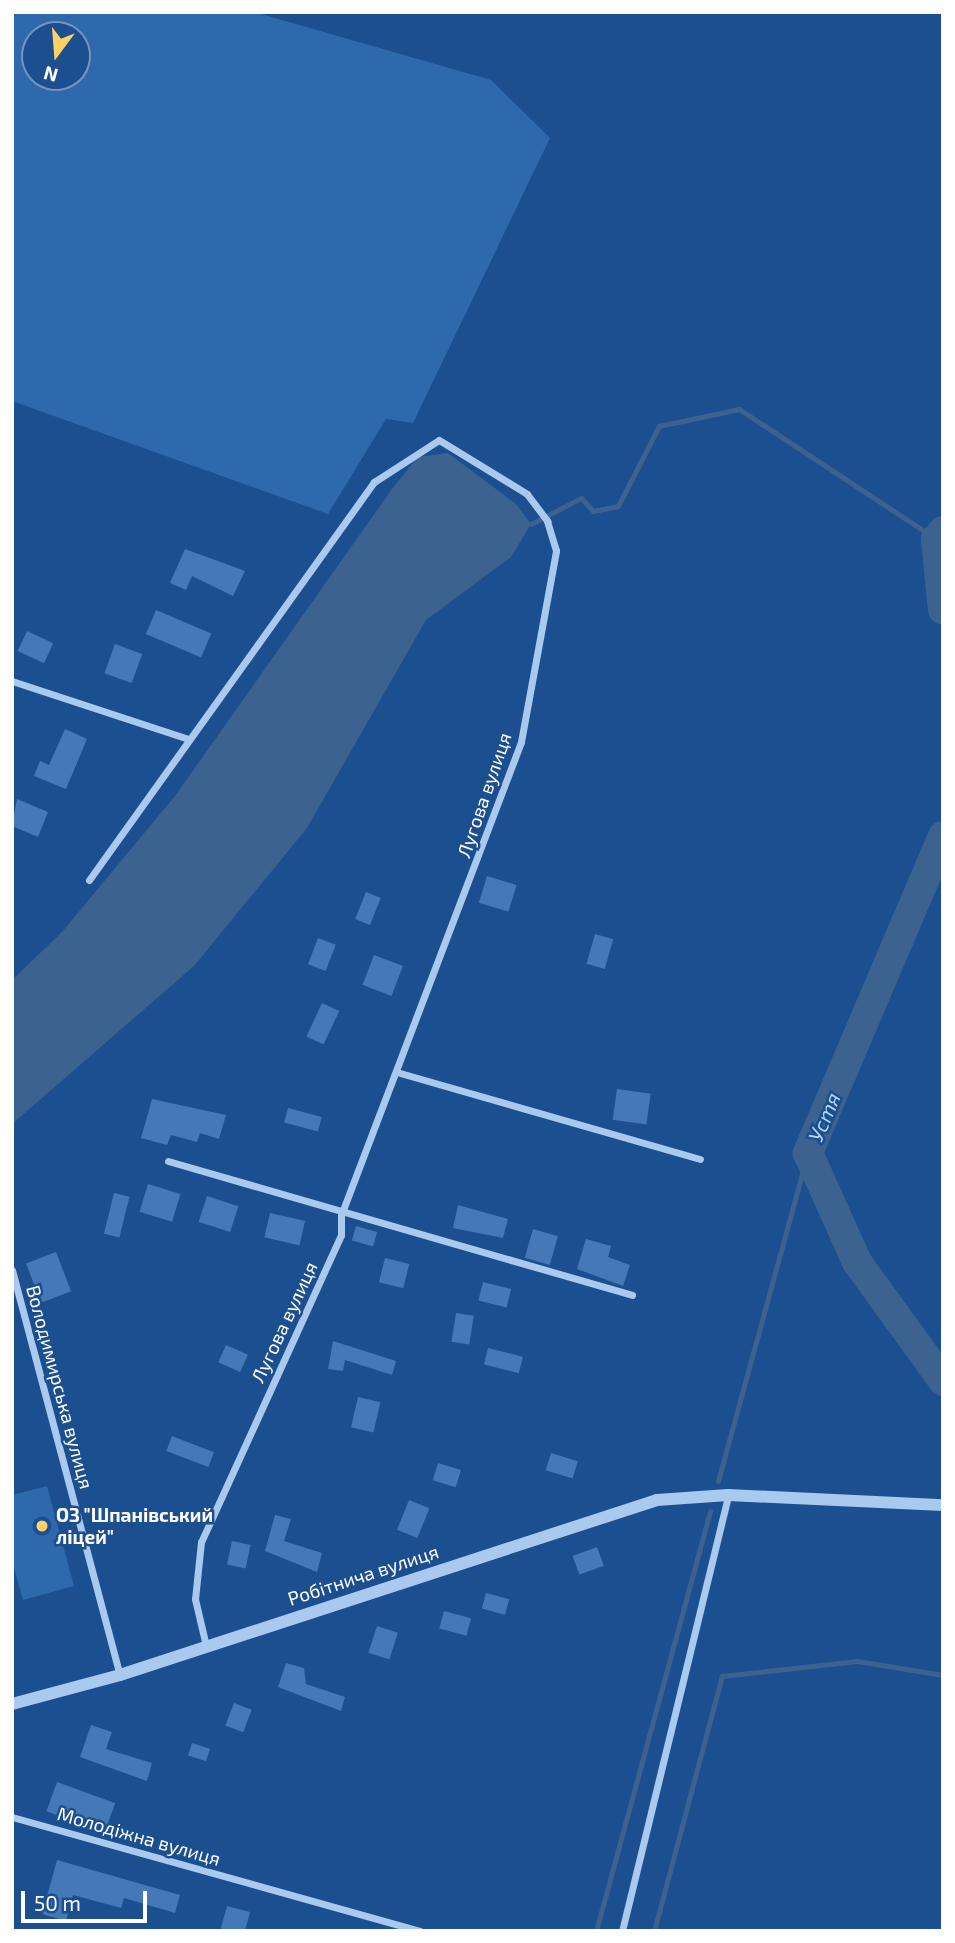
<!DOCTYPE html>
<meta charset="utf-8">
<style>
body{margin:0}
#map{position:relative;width:955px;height:1943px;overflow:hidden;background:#1b4f8f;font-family:"Exo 2",sans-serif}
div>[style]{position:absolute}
.green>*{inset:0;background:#2e69ad}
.water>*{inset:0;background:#3c6290}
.stream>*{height:5px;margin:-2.5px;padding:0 2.5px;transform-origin:2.5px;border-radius:2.5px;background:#3c6290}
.river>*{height:30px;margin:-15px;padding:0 15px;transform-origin:15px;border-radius:15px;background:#3c6290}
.building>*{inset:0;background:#4478b7;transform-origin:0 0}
.minor>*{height:7px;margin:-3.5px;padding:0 3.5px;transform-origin:3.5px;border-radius:3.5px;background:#a9c9ee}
.tertiary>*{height:12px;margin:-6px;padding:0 6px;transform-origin:6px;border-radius:6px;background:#a9c9ee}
.dots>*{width:19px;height:19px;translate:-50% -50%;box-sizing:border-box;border:4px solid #1b4f8f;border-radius:50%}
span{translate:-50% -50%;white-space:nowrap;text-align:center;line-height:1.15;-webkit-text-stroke:5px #1b4f8f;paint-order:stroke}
.street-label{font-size:19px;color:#fff}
.poi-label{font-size:19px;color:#fff;font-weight:700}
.left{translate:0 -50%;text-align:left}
.water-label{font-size:21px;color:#b5d3f5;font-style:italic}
.frame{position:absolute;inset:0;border:14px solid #fff;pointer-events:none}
.north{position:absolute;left:21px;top:21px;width:70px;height:70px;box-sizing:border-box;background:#1b4f8f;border:2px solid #7695bc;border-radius:50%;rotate:196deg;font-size:19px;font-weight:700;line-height:28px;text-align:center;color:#fff}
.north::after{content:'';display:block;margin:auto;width:24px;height:32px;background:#ffd166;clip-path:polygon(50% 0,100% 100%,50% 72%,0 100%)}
.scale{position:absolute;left:21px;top:1891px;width:126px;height:32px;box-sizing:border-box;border:4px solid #fff;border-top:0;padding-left:9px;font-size:21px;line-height:24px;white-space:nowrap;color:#fff;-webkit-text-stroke:5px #1b4f8f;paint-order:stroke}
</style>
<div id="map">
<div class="green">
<div style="clip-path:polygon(evenodd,12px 12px,254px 12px,491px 80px,550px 138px,413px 423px,386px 419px,328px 514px,12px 401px,12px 12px,35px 35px,77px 35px,77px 77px,35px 77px,35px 35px)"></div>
<div style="clip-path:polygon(47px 1486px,74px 1586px,23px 1600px,12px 1561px,12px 1495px)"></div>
</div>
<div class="water">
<div style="clip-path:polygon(448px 453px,516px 504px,531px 524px,511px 557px,426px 620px,307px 828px,194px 966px,12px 1124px,12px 980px,62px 932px,175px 796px,392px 489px,418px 457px)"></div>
</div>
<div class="stream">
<div style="left:531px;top:524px;width:56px;rotate:-27.5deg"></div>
<div style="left:581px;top:498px;width:18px;rotate:47deg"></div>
<div style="left:593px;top:511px;width:25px;rotate:-11deg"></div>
<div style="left:618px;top:506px;width:90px;rotate:-62.9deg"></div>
<div style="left:659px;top:426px;width:82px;rotate:-12deg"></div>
<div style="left:739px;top:409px;width:236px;rotate:33.4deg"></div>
<div style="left:718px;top:1481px;width:340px;rotate:-74.7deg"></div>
<div style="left:596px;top:1931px;width:435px;rotate:-74.8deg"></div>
<div style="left:654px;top:1931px;width:264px;rotate:-75.1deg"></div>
<div style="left:722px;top:1676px;width:136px;rotate:-6.3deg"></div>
<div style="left:857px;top:1661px;width:87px;rotate:9.2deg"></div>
</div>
<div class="river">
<div style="left:943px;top:531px;width:11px;rotate:131deg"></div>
<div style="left:936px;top:539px;width:71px;rotate:84.4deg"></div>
<div style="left:943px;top:836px;width:345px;rotate:113.1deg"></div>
<div style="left:808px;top:1153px;width:120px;rotate:65.8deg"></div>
<div style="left:857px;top:1262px;width:147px;rotate:54.1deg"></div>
</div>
<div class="building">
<div style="clip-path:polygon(185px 549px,245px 571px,233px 596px,192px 576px,186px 590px,170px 583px)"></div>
<div style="left:156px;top:610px;width:60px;height:26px;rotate:23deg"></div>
<div style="left:27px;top:631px;width:29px;height:22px;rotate:25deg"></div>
<div style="left:115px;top:644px;width:29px;height:31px;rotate:20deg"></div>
<div style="clip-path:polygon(65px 729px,87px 739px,66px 789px,34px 776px,40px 761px,49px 765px)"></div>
<div style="clip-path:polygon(17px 799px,48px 812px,38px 837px,12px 826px)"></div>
<div style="left:487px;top:876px;width:31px;height:28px;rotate:17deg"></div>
<div style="left:366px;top:892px;width:16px;height:29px;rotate:22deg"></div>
<div style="left:595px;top:934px;width:19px;height:31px;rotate:16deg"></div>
<div style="left:318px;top:938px;width:19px;height:28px;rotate:21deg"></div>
<div style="left:374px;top:955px;width:31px;height:32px;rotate:21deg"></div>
<div style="left:322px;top:1003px;width:19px;height:37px;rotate:25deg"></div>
<div style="left:617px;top:1089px;width:34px;height:31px;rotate:8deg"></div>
<div style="clip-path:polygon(152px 1099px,226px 1115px,219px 1139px,200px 1133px,197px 1142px,171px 1135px,167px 1145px,141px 1138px)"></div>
<div style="left:288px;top:1108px;width:35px;height:15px;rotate:15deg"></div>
<div style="left:148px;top:1184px;width:34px;height:29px;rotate:17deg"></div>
<div style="left:114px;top:1193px;width:16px;height:42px;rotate:14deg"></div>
<div style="left:207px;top:1196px;width:33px;height:27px;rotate:18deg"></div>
<div style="clip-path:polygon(458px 1205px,508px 1219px,503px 1238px,453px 1228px)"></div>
<div style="left:270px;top:1213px;width:36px;height:25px;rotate:13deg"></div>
<div style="left:356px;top:1226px;width:22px;height:15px;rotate:16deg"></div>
<div style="left:533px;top:1229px;width:26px;height:30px;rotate:16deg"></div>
<div style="clip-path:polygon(586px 1239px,611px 1246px,608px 1257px,630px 1265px,623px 1286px,577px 1269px)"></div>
<div style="left:56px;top:1252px;width:42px;height:32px;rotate:69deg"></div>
<div style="left:385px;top:1258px;width:25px;height:25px;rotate:14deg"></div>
<div style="left:483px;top:1282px;width:29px;height:19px;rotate:14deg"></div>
<div style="left:456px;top:1313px;width:18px;height:29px;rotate:9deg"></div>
<div style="clip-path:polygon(333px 1341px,396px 1361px,392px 1375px,345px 1360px,343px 1371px,328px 1369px)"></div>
<div style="left:226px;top:1345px;width:24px;height:19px;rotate:24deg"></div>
<div style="left:488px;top:1348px;width:36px;height:17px;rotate:14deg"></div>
<div style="left:358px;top:1397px;width:23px;height:31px;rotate:13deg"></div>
<div style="left:172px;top:1436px;width:45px;height:16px;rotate:21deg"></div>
<div style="left:551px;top:1453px;width:28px;height:18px;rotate:17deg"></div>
<div style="left:438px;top:1463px;width:24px;height:18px;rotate:17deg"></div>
<div style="left:409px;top:1500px;width:22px;height:32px;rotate:22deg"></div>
<div style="clip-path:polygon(275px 1515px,291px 1519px,284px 1541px,322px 1553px,317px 1572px,265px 1551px)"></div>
<div style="left:232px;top:1541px;width:19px;height:24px;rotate:12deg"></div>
<div style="left:597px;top:1547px;width:20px;height:26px;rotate:70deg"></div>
<div style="left:486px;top:1593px;width:24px;height:16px;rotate:15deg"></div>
<div style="left:444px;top:1611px;width:28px;height:18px;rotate:15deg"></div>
<div style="left:377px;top:1626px;width:22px;height:28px;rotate:18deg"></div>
<div style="clip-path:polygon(286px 1663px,304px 1668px,306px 1684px,345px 1697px,341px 1711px,278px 1687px)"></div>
<div style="left:234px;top:1703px;width:19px;height:24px;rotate:21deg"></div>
<div style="clip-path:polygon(91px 1725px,112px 1732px,106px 1749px,152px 1763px,147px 1781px,80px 1757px)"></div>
<div style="left:192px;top:1743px;width:19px;height:13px;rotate:18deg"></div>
<div style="left:57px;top:1782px;width:62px;height:31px;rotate:20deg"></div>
<div style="clip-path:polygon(57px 1860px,180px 1895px,175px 1913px,124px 1898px,121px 1908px,73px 1895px,66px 1921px,42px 1914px)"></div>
<div style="clip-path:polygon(227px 1906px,250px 1912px,245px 1931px,220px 1931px)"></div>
</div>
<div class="minor">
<div style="left:12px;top:681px;width:185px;rotate:18.2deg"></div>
<div style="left:89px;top:880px;width:490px;rotate:-54.4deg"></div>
<div style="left:374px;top:482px;width:77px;rotate:-32.9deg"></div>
<div style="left:439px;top:440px;width:103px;rotate:31.5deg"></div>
<div style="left:527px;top:494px;width:34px;rotate:53deg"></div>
<div style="left:547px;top:521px;width:31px;rotate:73deg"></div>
<div style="left:556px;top:551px;width:194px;rotate:100.4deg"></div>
<div style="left:521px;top:742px;width:506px;rotate:110.83deg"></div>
<div style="left:341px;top:1215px;width:20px;rotate:90deg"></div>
<div style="left:341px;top:1235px;width:337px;rotate:114.5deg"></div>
<div style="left:201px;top:1542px;width:57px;rotate:96deg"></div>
<div style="left:195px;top:1599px;width:48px;rotate:76.8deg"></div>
<div style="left:400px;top:1073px;width:312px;rotate:16deg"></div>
<div style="left:168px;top:1161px;width:483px;rotate:16.1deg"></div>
<div style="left:12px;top:1270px;width:419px;rotate:75.1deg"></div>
<div style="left:12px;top:1817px;width:424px;rotate:15.6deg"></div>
<div style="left:622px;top:1931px;width:449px;rotate:-76.3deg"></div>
</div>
<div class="tertiary">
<div style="left:12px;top:1704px;width:112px;rotate:-15deg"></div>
<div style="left:120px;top:1675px;width:565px;rotate:-18.05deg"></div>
<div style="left:657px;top:1500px;width:71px;rotate:-4deg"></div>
<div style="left:728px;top:1495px;width:215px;rotate:2.7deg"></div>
</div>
<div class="dots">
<div style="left:42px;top:1526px;background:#ffd166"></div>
</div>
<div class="street-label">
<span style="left:484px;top:795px;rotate:-71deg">Лугова вулиця</span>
<span style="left:284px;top:1322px;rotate:-65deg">Лугова вулиця</span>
<span style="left:60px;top:1387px;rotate:75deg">Володимирська вулиця</span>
<span style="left:363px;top:1575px;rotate:-18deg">Робітнича вулиця</span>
<span style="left:139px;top:1836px;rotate:16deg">Молодіжна вулиця</span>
</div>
<div class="poi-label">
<span class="left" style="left:56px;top:1526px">ОЗ "Шпанівський<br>ліцей"</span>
</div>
<div class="water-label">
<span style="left:824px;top:1117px;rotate:-67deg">Устя</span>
</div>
<div class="frame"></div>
<div class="north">N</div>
<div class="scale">50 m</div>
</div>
